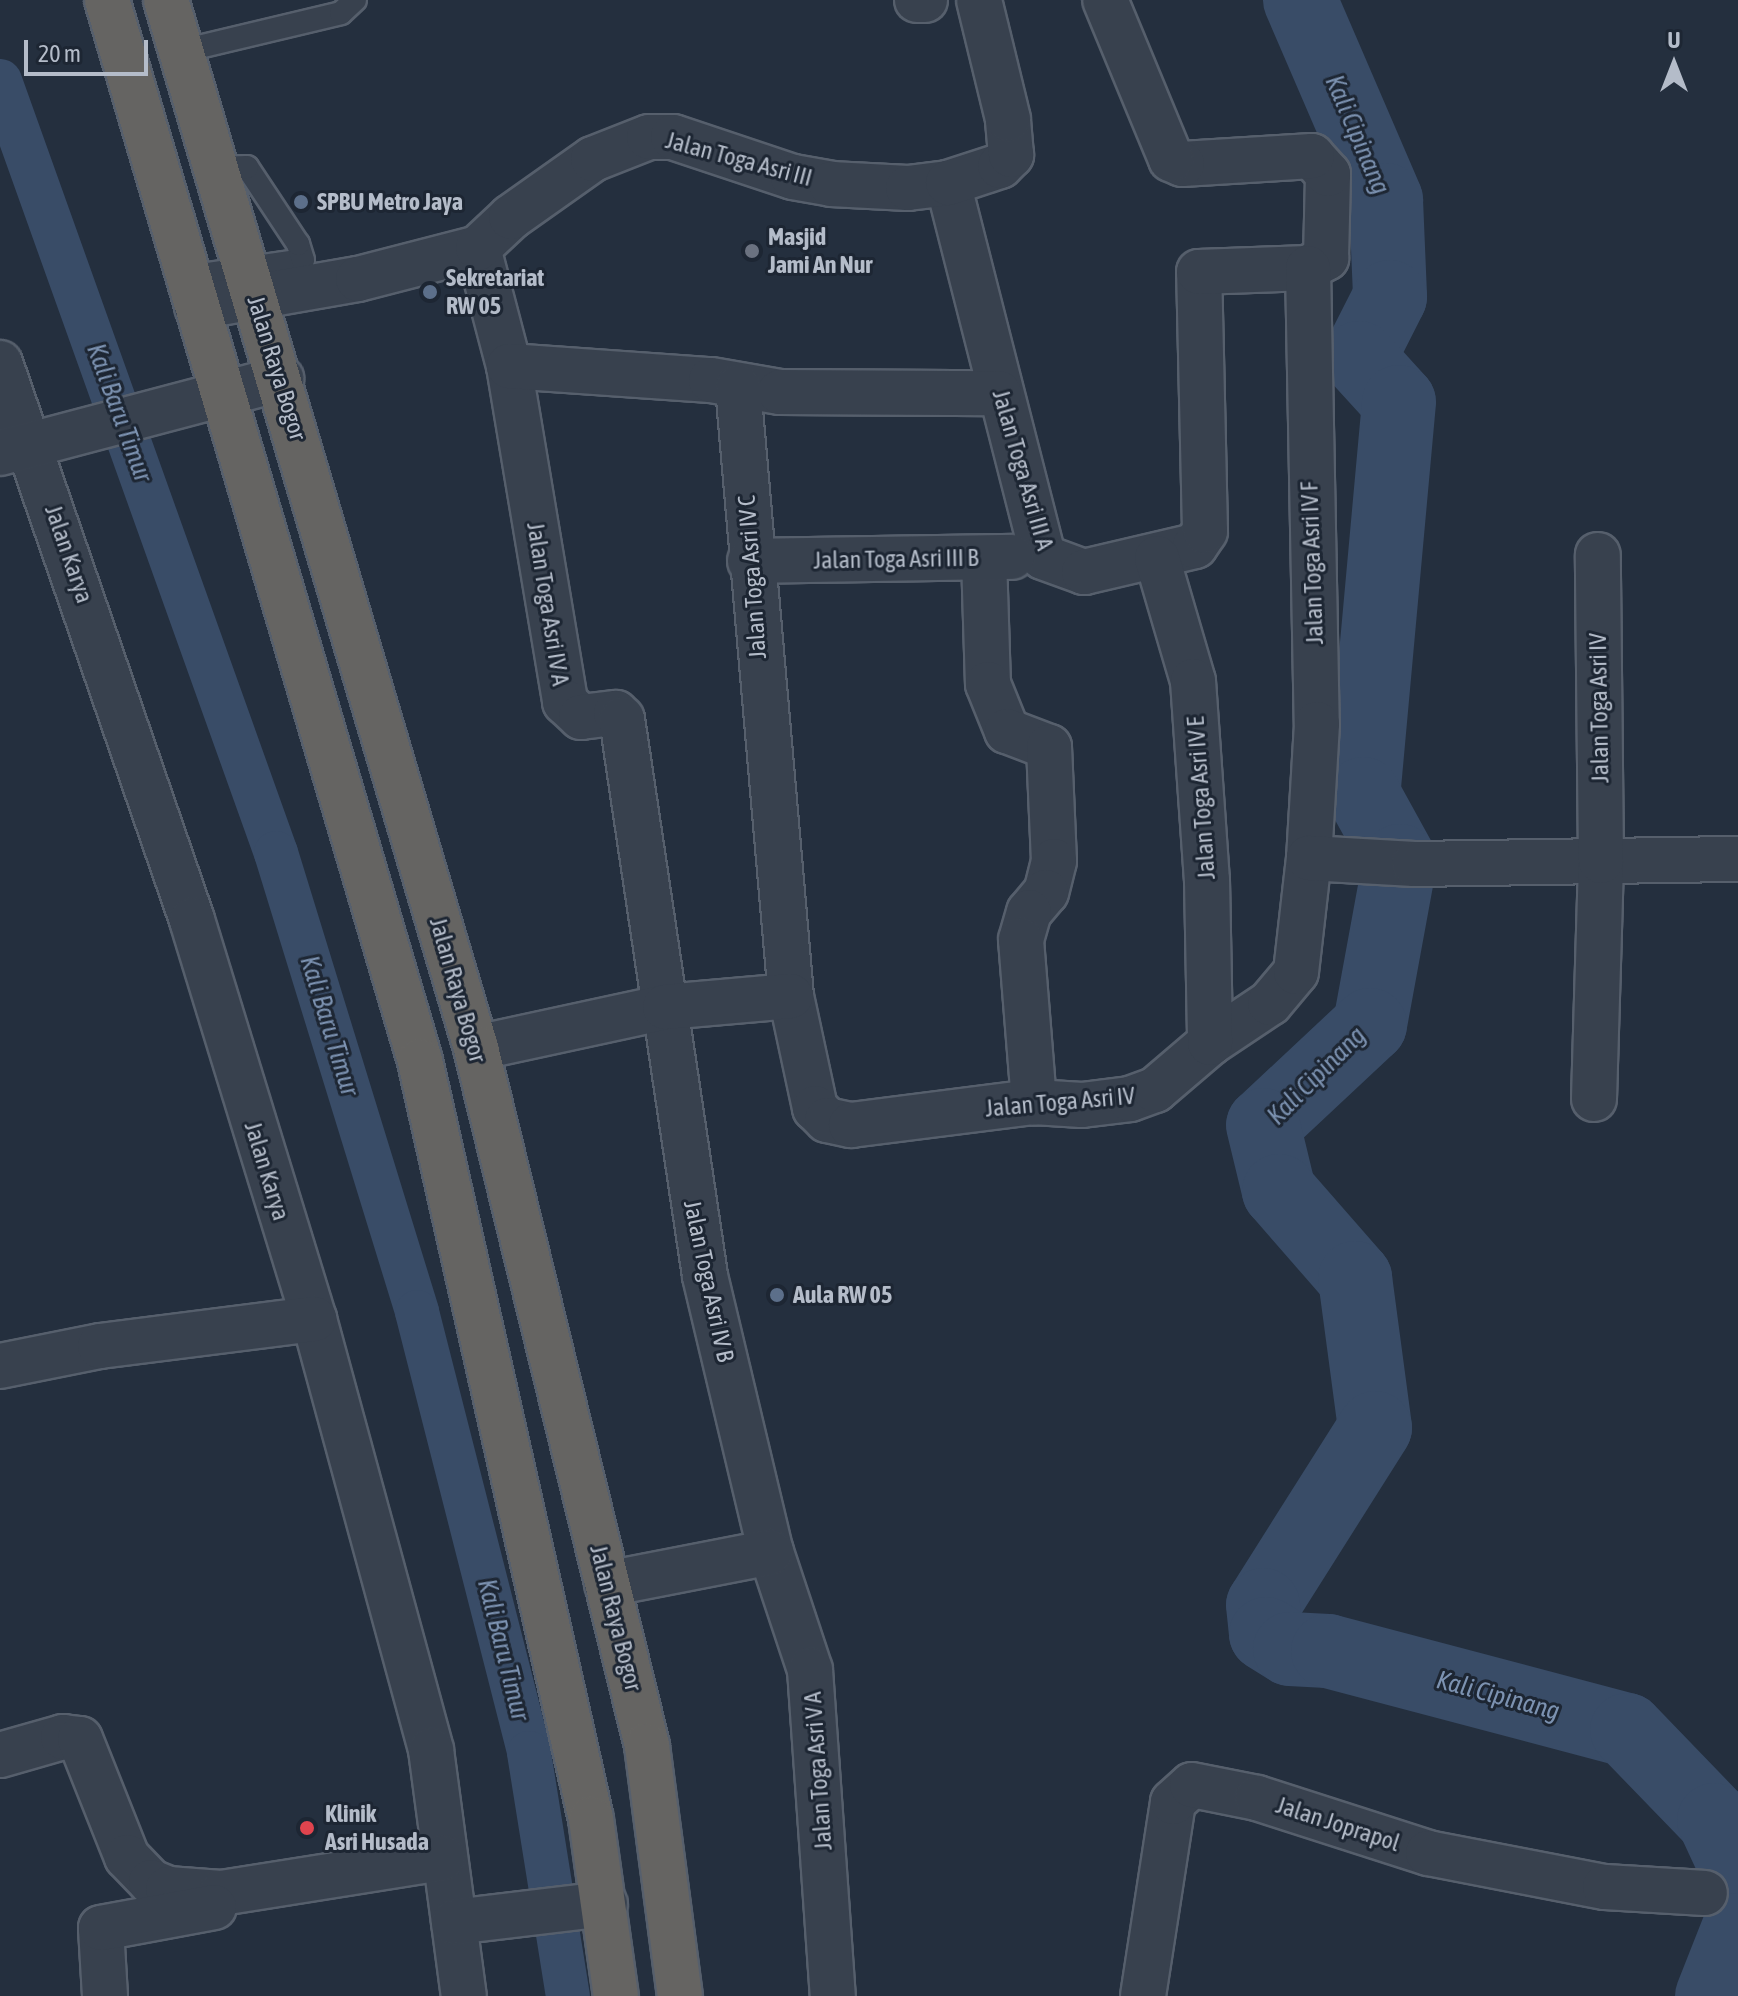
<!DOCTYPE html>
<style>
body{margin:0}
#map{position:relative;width:1738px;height:1996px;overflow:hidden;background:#242f3e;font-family:"Asap Condensed",sans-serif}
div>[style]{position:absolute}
.canal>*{height:44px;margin:-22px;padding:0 22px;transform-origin:22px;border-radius:22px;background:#394c67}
.river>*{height:74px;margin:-37px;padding:0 37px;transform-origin:37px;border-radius:37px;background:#394c67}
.roads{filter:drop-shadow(2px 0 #565f6c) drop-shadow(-2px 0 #565f6c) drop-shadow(0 2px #565f6c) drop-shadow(0 -2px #565f6c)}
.service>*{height:22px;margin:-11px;padding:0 11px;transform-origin:11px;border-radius:11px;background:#38414e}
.minor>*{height:44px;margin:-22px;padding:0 22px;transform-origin:22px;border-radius:22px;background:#38414e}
.trunk>*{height:44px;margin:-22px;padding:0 22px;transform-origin:22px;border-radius:22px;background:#656462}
.dots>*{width:22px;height:22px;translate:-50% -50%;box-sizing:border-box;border:4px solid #1d2633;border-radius:50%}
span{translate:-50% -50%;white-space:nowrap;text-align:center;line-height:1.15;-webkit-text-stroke:6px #1d2633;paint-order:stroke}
.street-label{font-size:24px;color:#b4bcc9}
.poi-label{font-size:24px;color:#b4bcc9;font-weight:700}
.left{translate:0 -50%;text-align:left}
.water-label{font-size:26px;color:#7c92b1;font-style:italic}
.north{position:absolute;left:1634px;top:24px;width:80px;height:80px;-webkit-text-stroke:6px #1d2633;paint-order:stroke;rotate:0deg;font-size:22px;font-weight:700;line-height:32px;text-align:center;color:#b4bcc9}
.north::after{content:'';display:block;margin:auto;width:28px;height:36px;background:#b4bcc9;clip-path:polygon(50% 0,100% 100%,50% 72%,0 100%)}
.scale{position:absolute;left:24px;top:40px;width:124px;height:36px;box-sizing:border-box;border:4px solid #b4bcc9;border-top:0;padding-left:10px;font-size:24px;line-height:28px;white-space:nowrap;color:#b4bcc9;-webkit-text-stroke:6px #1d2633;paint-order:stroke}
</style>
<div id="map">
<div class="canal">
<div style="left:0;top:81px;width:820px;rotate:70.33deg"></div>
<div style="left:276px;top:853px;width:480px;rotate:72.9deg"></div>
<div style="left:417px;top:1312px;width:455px;rotate:75.7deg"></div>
<div style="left:529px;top:1753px;width:246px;rotate:80.9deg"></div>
</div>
<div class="river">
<div style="left:1300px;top:0;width:218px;rotate:66.7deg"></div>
<div style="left:1386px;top:200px;width:97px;rotate:87.6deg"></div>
<div style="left:1390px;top:297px;width:68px;rotate:116.9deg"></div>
<div style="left:1359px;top:358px;width:59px;rotate:47.7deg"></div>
<div style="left:1399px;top:402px;width:394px;rotate:95.2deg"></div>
<div style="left:1363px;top:794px;width:77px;rotate:61.1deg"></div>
<div style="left:1400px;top:861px;width:167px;rotate:100.4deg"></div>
<div style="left:1370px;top:1025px;width:146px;rotate:136.9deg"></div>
<div style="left:1263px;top:1125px;width:68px;rotate:76.4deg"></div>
<div style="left:1279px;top:1191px;width:116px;rotate:48.9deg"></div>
<div style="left:1355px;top:1278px;width:151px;rotate:82.4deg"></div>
<div style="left:1375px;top:1428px;width:209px;rotate:122.3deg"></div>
<div style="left:1263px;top:1605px;width:29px;rotate:84deg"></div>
<div style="left:1266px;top:1634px;width:28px;rotate:32deg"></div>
<div style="left:1290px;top:1649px;width:38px;rotate:3deg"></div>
<div style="left:1328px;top:1651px;width:309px;rotate:14.8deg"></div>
<div style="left:1627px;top:1730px;width:125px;rotate:46deg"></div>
<div style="left:1714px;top:1820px;width:57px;rotate:65.2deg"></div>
<div style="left:1712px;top:1996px;width:71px;rotate:-68.5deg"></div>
</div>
<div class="roads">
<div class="service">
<div style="left:182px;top:51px;width:163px;rotate:-13.4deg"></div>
<div style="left:341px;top:13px;width:19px;rotate:-43deg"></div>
<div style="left:188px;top:277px;width:116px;rotate:-8.4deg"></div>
<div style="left:303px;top:260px;width:17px;rotate:-107deg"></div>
<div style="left:298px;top:244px;width:92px;rotate:-123.5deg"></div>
<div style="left:247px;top:167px;width:31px;rotate:178deg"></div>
</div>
<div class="minor">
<div style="left:917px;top:0;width:8px"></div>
<div style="left:948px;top:183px;width:386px;rotate:75.7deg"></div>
<div style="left:1043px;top:557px;width:44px;rotate:20.1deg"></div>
<div style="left:1084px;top:572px;width:114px;rotate:-13.2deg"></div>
<div style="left:1195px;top:546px;width:18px;rotate:-56deg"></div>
<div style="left:1205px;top:531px;width:259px;rotate:-91.3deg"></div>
<div style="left:1199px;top:272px;width:109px;rotate:-2.1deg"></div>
<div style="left:1308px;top:268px;width:21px;rotate:-29deg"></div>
<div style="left:1326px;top:258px;width:84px;rotate:-88.6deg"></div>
<div style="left:1328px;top:174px;width:24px;rotate:-132deg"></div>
<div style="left:1312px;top:156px;width:130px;rotate:176.5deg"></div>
<div style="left:1182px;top:164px;width:12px;rotate:-156deg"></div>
<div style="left:1171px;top:159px;width:172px;rotate:-112.5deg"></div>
<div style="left:478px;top:248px;width:122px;rotate:75.3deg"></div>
<div style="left:509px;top:366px;width:341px;rotate:80.5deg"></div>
<div style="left:565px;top:702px;width:22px;rotate:43deg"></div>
<div style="left:581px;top:717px;width:35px;rotate:-7deg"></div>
<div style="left:616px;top:713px;width:8px;rotate:45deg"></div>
<div style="left:622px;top:719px;width:563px;rotate:81.52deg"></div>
<div style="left:705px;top:1276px;width:284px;rotate:76.6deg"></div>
<div style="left:771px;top:1552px;width:124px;rotate:71.7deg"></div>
<div style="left:810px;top:1670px;width:327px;rotate:86deg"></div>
<div style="left:1308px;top:268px;width:456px;rotate:88.9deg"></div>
<div style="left:1317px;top:724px;width:134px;rotate:93.4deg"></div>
<div style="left:197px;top:307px;width:163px;rotate:-9.9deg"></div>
<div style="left:358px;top:279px;width:124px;rotate:-14.5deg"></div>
<div style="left:478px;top:248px;width:45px;rotate:-43.2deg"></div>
<div style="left:511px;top:217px;width:100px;rotate:-35.3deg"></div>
<div style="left:593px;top:159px;width:60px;rotate:-21.4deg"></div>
<div style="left:649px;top:137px;width:24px"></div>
<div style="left:673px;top:137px;width:126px;rotate:18.4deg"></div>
<div style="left:793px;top:177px;width:39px;rotate:10deg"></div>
<div style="left:831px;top:184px;width:77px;rotate:3deg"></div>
<div style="left:908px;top:188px;width:40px;rotate:-7.1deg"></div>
<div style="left:948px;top:183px;width:55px;rotate:-18.1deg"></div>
<div style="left:1000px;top:166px;width:16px;rotate:-45deg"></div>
<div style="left:1011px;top:155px;width:36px;rotate:-95deg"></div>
<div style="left:1008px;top:119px;width:122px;rotate:-103.7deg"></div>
<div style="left:0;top:363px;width:589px;rotate:70.98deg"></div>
<div style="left:192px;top:920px;width:417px;rotate:73deg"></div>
<div style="left:314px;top:1319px;width:447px;rotate:74.8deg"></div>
<div style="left:431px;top:1750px;width:248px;rotate:82.4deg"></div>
<div style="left:509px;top:366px;width:202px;rotate:4deg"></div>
<div style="left:711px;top:380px;width:70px;rotate:9.9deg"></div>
<div style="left:780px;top:392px;width:219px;rotate:0.3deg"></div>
<div style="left:738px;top:387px;width:611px;rotate:85.03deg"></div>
<div style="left:791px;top:996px;width:115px;rotate:77.9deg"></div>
<div style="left:815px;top:1108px;width:17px;rotate:45deg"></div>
<div style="left:827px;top:1120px;width:25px;rotate:12deg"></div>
<div style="left:851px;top:1125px;width:184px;rotate:-7.2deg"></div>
<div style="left:1034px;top:1102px;width:48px;rotate:3.6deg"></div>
<div style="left:1082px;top:1105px;width:48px;rotate:-7.1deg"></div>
<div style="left:1130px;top:1099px;width:27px;rotate:-20deg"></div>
<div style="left:1155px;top:1090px;width:72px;rotate:-40.5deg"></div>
<div style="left:1210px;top:1043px;width:72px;rotate:-33.7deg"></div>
<div style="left:1270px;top:1003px;width:40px;rotate:-50deg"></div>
<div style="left:1296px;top:972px;width:115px;rotate:-83.5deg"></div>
<div style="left:1309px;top:858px;width:105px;rotate:3.3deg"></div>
<div style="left:1414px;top:864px;width:324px;rotate:-0.9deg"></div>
<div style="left:0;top:453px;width:291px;rotate:-14.8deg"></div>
<div style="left:984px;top:558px;width:126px;rotate:88.2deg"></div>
<div style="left:988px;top:684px;width:51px;rotate:68deg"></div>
<div style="left:1007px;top:731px;width:45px;rotate:20.9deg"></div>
<div style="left:1049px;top:747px;width:114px;rotate:87.5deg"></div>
<div style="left:1054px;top:861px;width:32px;rotate:104deg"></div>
<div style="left:1046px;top:892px;width:26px;rotate:130deg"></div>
<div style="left:1029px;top:912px;width:29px;rotate:106deg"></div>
<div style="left:1021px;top:940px;width:163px;rotate:85.4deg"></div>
<div style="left:1157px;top:558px;width:128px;rotate:73.7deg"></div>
<div style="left:1193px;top:681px;width:199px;rotate:86deg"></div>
<div style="left:1207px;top:880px;width:163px;rotate:88.9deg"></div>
<div style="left:750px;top:561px;width:262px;rotate:-0.9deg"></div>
<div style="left:476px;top:1048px;width:193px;rotate:-12.2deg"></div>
<div style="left:665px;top:1007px;width:126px;rotate:-5deg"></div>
<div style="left:1594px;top:1099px;width:238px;rotate:-88.3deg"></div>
<div style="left:1601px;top:861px;width:306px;rotate:-90.6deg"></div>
<div style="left:0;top:1366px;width:102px;rotate:-11.3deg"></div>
<div style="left:100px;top:1346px;width:216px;rotate:-7.2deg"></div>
<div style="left:607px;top:1584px;width:167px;rotate:-11deg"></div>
<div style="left:0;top:1755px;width:66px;rotate:-15.9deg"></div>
<div style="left:63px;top:1737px;width:17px;rotate:7deg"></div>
<div style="left:80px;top:1739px;width:127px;rotate:68.3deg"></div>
<div style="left:127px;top:1857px;width:35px;rotate:46deg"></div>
<div style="left:151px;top:1882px;width:18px;rotate:22deg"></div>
<div style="left:168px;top:1889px;width:53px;rotate:4.3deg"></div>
<div style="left:221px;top:1893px;width:225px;rotate:-9deg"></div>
<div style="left:454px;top:1922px;width:152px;rotate:-6.8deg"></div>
<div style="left:105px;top:1996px;width:68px;rotate:-93.4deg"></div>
<div style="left:101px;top:1928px;width:115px;rotate:-10.5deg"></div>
<div style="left:1143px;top:1996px;width:196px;rotate:-81.2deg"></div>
<div style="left:1173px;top:1802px;width:25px;rotate:-42deg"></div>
<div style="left:1192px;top:1785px;width:66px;rotate:11.3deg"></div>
<div style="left:1257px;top:1798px;width:180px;rotate:17.8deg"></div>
<div style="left:1428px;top:1853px;width:180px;rotate:10.9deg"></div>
<div style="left:1605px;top:1887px;width:100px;rotate:3.4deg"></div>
</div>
<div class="trunk">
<div style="left:107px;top:0;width:1106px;rotate:73.56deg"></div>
<div style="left:420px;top:1061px;width:777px;rotate:77.29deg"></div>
<div style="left:591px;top:1819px;width:179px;rotate:82deg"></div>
<div style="left:166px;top:0;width:1093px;rotate:73.52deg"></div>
<div style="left:476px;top:1048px;width:719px;rotate:76.23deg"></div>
<div style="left:647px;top:1746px;width:252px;rotate:82.5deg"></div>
</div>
</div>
<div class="dots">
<div style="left:301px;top:202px;background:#5c6f8a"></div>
<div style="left:752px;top:251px;background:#6b7280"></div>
<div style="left:430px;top:292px;background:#5c6f8a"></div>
<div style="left:777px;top:1295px;background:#5c6f8a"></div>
<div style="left:307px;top:1828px;background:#e0444e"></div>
</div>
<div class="street-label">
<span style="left:739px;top:159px;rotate:15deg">Jalan Toga Asri III</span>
<span style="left:277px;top:368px;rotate:73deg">Jalan Raya Bogor</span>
<span style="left:1023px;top:470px;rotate:74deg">Jalan Toga Asri III A</span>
<span style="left:69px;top:554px;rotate:71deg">Jalan Karya</span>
<span style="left:896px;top:559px;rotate:-1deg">Jalan Toga Asri III B</span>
<span style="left:1312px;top:563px;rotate:-92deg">Jalan Toga Asri IV F</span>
<span style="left:752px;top:577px;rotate:-94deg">Jalan Toga Asri IV C</span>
<span style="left:548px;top:604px;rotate:81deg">Jalan Toga Asri IV A</span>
<span style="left:1599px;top:708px;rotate:-91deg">Jalan Toga Asri IV</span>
<span style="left:1201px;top:798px;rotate:-94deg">Jalan Toga Asri IV E</span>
<span style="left:458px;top:990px;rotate:74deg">Jalan Raya Bogor</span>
<span style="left:1060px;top:1102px;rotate:-5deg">Jalan Toga Asri IV</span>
<span style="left:267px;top:1171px;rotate:73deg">Jalan Karya</span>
<span style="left:709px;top:1281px;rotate:78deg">Jalan Toga Asri IV B</span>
<span style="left:616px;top:1618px;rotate:76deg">Jalan Raya Bogor</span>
<span style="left:818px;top:1771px;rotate:-94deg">Jalan Toga Asri V A</span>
<span style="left:1338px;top:1824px;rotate:18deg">Jalan Joprapol</span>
</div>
<div class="poi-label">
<span class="left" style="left:317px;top:202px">SPBU Metro Jaya</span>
<span class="left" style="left:768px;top:251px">Masjid<br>Jami An Nur</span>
<span class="left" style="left:446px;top:292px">Sekretariat<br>RW 05</span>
<span class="left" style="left:793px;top:1295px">Aula RW 05</span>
<span class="left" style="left:325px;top:1828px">Klinik<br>Asri Husada</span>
</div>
<div class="water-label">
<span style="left:1357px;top:135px;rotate:67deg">Kali Cipinang</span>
<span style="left:119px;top:413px;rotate:70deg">Kali Baru Timur</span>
<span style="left:329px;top:1026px;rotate:73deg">Kali Baru Timur</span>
<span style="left:1317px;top:1076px;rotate:-45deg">Kali Cipinang</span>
<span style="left:503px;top:1650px;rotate:76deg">Kali Baru Timur</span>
<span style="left:1498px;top:1696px;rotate:15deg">Kali Cipinang</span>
</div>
<div class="north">U</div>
<div class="scale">20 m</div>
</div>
